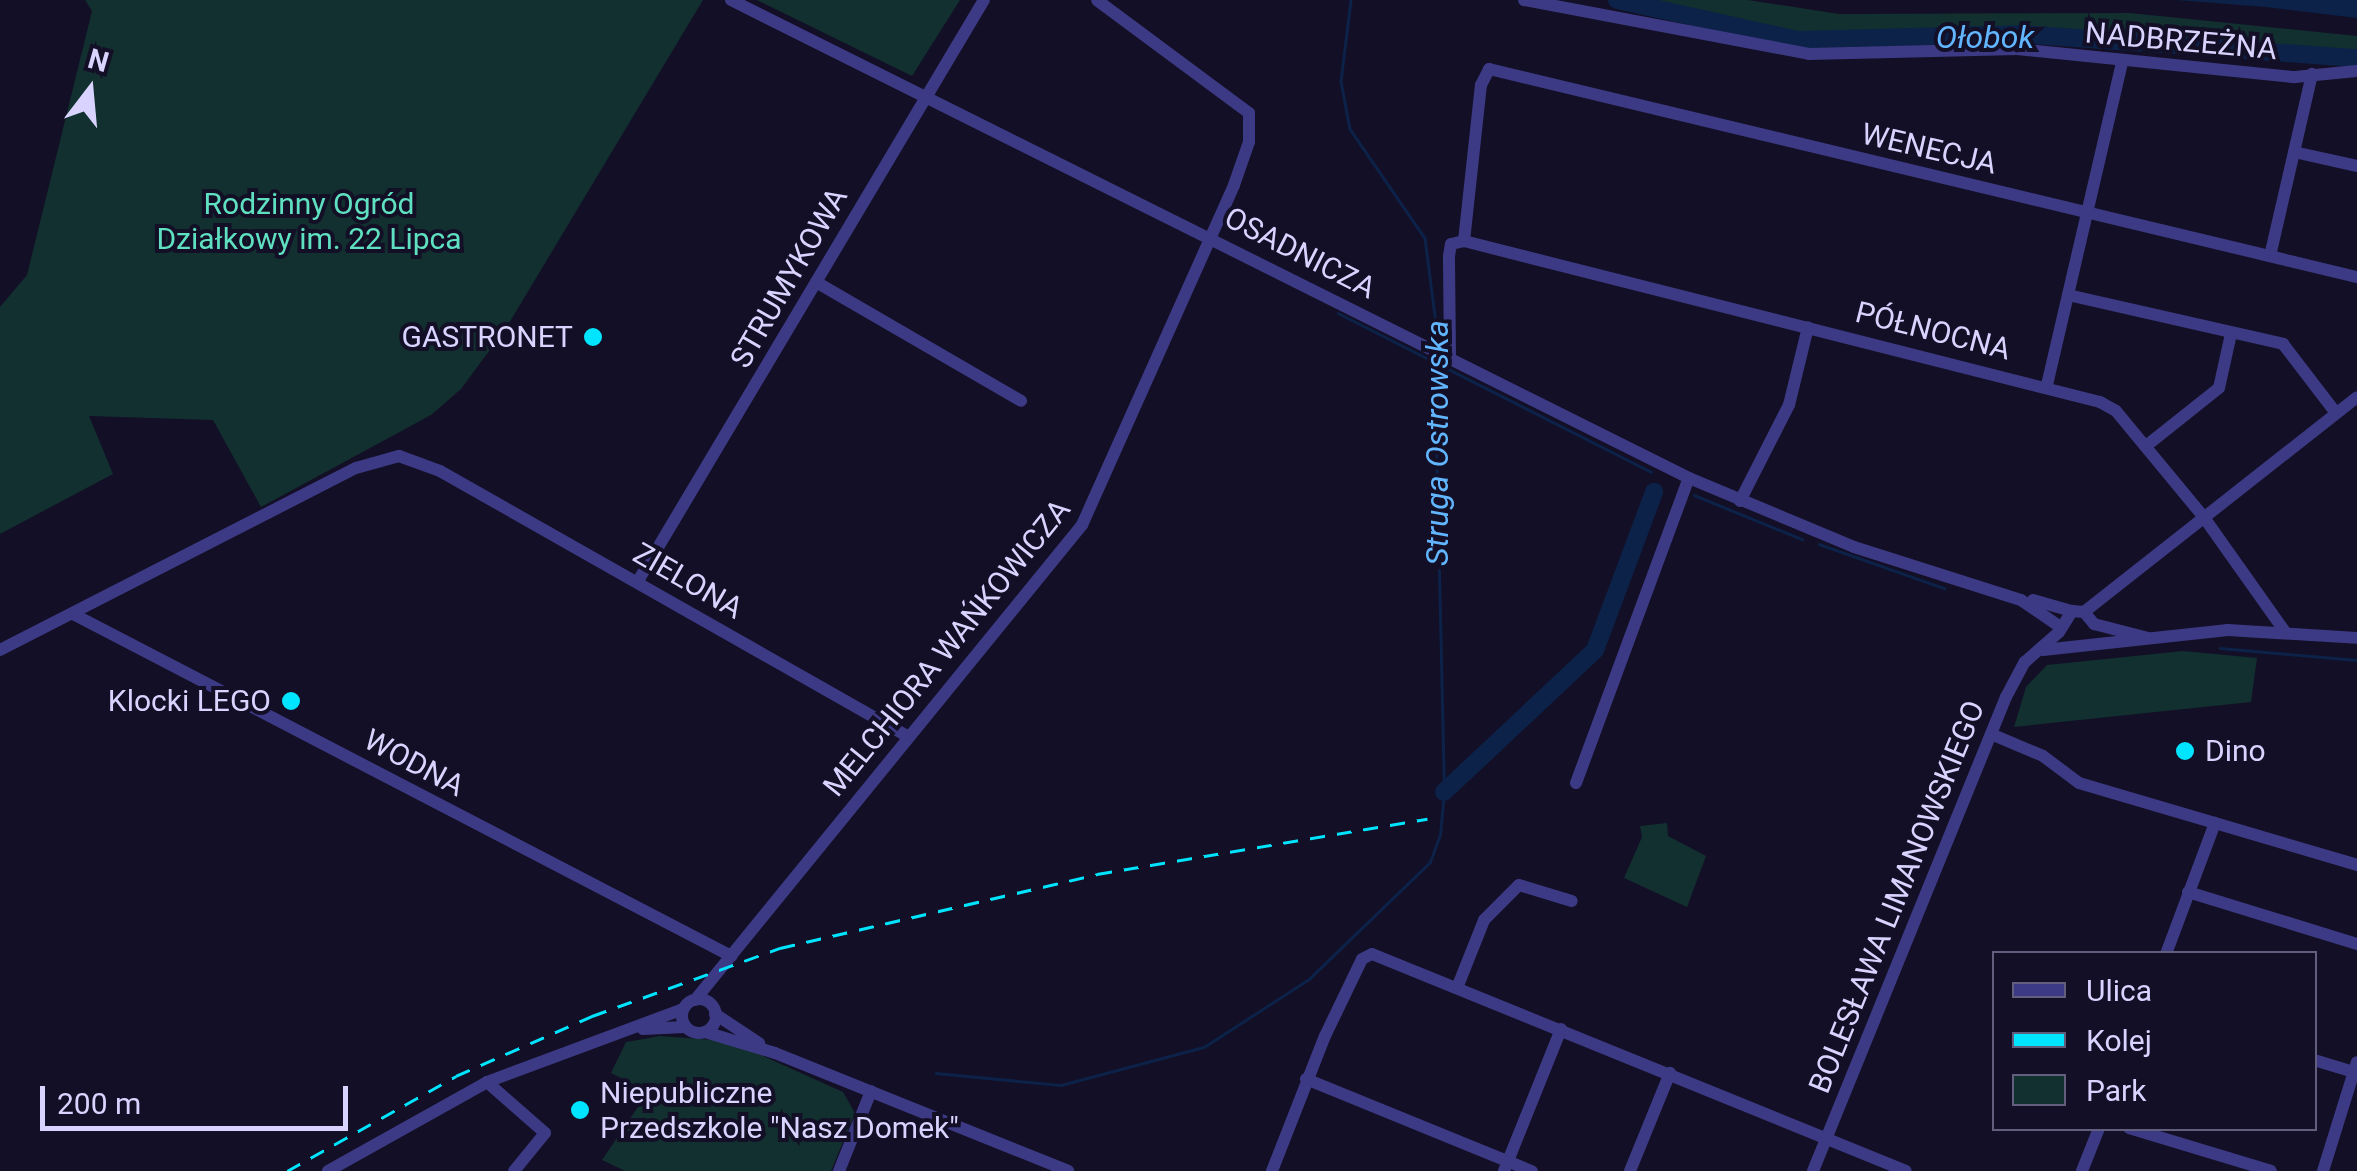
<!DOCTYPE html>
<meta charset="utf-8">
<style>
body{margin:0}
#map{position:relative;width:2357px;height:1171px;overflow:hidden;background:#130f26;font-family:Roboto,sans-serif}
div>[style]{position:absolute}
.green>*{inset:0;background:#12302f}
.water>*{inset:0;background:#0c2248}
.stream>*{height:2.5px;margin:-1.25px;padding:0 1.25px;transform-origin:1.25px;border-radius:1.25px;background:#0c2248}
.river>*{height:18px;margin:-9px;padding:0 9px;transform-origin:9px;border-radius:9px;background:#0c2248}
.minor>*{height:12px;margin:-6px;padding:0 6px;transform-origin:6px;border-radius:6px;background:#3d3a85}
.minor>.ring{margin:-6px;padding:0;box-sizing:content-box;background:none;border:12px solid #3d3a85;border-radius:50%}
.rail>*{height:2.5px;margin-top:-1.25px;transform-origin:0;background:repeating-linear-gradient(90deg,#00e5ff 0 15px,transparent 0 27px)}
.dots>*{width:28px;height:28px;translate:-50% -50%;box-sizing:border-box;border:5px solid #130f26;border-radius:50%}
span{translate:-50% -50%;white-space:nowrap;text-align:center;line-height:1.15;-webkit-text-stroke:8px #130f26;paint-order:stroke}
.street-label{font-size:30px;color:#d9d4ff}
.park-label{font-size:30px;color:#5fe0c0}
.poi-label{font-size:30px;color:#d9d4ff}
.right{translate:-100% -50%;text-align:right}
.left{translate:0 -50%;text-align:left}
.water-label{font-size:32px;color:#62b6ff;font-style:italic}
.legend{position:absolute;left:1992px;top:951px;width:325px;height:180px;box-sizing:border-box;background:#130f26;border:2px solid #625e7d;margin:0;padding:12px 18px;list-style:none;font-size:30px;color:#d9d4ff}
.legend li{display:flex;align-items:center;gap:20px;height:50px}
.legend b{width:50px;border:2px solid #625e7d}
.north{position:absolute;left:40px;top:40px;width:100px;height:100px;-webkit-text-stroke:8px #130f26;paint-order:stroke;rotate:16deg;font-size:28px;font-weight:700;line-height:40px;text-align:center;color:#d9d4ff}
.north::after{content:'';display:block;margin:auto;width:35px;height:45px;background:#d9d4ff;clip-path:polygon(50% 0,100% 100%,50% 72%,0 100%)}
.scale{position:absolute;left:40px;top:1086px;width:308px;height:45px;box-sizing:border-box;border:5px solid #d9d4ff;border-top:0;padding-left:12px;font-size:30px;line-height:35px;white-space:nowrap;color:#d9d4ff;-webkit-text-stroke:8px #130f26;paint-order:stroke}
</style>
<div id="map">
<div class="green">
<div style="clip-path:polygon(85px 0,703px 0,506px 328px,461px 389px,431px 415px,261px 507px,213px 420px,89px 416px,113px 474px,0 534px,0 307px,27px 275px,92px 11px)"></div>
<div style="clip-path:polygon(757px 0,960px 0,912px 76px)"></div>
<div style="clip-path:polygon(1652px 0,1748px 0,1839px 14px,2130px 13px,2357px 36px,2357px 52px,2058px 28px,1799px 34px)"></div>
<div style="clip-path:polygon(2183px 651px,2257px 658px,2251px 702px,2014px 727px,2026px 687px,2047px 665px)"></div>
<div style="clip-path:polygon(1667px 823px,1668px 836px,1706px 856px,1687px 907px,1624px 878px,1642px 837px,1640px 826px)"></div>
<div style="clip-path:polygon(660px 1036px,730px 1041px,843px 1092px,855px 1113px,831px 1171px,625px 1171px,602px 1160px,648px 1092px,611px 1073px,626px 1042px)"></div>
</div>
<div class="water">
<div style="clip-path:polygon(2176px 0,2357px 0,2357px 18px,2266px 7px)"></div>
</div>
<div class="stream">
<div style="left:1351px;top:0;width:82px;rotate:97deg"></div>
<div style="left:1341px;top:81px;width:49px;rotate:79.4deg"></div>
<div style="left:1350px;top:129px;width:132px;rotate:55.5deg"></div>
<div style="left:1425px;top:238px;width:110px;rotate:82.7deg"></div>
<div style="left:1338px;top:313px;width:351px;rotate:26.9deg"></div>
<div style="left:1694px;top:495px;width:117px;rotate:22.2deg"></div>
<div style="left:1819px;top:544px;width:133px;rotate:19.4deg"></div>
<div style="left:2220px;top:648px;width:138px;rotate:5deg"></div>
<div style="left:936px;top:1073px;width:126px;rotate:5.5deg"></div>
<div style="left:1061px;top:1085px;width:148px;rotate:-14.9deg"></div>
<div style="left:1204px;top:1047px;width:125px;rotate:-32.9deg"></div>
<div style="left:1309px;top:979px;width:168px;rotate:-44deg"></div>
<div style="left:1430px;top:862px;width:29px;rotate:-70deg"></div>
<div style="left:1440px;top:835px;width:43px;rotate:-84.7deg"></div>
<div style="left:1444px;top:792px;width:433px;rotate:-91.3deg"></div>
</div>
<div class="river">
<div style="left:1617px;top:0;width:185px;rotate:12.5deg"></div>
<div style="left:1798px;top:40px;width:222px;rotate:-1.5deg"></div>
<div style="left:2020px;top:34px;width:338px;rotate:4.1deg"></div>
<div style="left:1444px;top:792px;width:207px;rotate:-43.2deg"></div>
<div style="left:1595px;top:650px;width:169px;rotate:-69.5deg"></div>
</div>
<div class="minor">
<div style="left:731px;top:0;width:1071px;rotate:26.52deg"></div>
<div style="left:1689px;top:478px;width:179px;rotate:22.7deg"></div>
<div style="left:1854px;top:547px;width:175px;rotate:17.6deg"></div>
<div style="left:2021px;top:600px;width:46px;rotate:34.4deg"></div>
<div style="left:1524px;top:0;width:290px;rotate:10.7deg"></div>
<div style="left:1809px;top:54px;width:208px;rotate:-1.4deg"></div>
<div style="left:2017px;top:49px;width:279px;rotate:5.8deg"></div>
<div style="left:2295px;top:77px;width:62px;rotate:-5.5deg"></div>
<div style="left:2294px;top:152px;width:65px;rotate:12.5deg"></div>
<div style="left:1464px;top:241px;width:656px;rotate:14.21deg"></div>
<div style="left:2100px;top:402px;width:18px;rotate:29deg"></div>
<div style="left:2116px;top:411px;width:136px;rotate:50.4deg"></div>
<div style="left:2203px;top:516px;width:142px;rotate:54.7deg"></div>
<div style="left:2270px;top:256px;width:187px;rotate:-77deg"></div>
<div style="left:816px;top:282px;width:237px;rotate:30.1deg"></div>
<div style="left:2068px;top:295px;width:221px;rotate:12.8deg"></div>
<div style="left:2283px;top:344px;width:87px;rotate:52.5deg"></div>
<div style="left:1450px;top:357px;width:101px;rotate:-90.6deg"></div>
<div style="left:1449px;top:256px;width:12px;rotate:-81deg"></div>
<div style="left:1451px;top:244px;width:13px;rotate:-13deg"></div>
<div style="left:1464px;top:241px;width:157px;rotate:-83.8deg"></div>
<div style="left:1481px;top:85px;width:18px;rotate:-63deg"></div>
<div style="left:1489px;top:69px;width:893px;rotate:13.48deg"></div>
<div style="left:2047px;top:385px;width:332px;rotate:-76.9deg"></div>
<div style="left:2146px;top:446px;width:93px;rotate:-38.5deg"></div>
<div style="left:2219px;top:388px;width:55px;rotate:-77.5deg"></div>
<div style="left:1740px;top:501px;width:108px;rotate:-63deg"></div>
<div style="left:1789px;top:405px;width:80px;rotate:-76.3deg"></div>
<div style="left:638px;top:581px;width:676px;rotate:-59.23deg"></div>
<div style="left:2033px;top:600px;width:41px;rotate:15.8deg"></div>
<div style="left:2084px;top:612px;width:347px;rotate:-38.2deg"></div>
<div style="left:73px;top:614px;width:742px;rotate:27.46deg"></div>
<div style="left:2094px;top:624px;width:56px;rotate:14.5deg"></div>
<div style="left:2059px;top:632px;width:25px;rotate:-58deg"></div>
<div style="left:2072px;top:611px;width:12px;rotate:5deg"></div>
<div style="left:2084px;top:612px;width:16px;rotate:50deg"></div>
<div style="left:0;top:650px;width:400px;rotate:-27.1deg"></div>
<div style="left:356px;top:468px;width:45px;rotate:-15.6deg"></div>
<div style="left:399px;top:456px;width:44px;rotate:20.1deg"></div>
<div style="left:440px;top:471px;width:539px;rotate:29.56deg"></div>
<div style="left:2043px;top:650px;width:186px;rotate:-6.2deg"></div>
<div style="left:2228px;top:630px;width:129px;rotate:3.5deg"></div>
<div style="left:1991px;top:734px;width:56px;rotate:22.9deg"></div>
<div style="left:2043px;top:756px;width:45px;rotate:36.9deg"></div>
<div style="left:2079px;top:783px;width:290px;rotate:16.4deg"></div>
<div style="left:1576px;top:783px;width:325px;rotate:-69.7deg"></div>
<div style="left:2188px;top:892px;width:177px;rotate:17.1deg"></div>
<div style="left:2166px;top:954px;width:140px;rotate:-69.5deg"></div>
<div style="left:1457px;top:988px;width:73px;rotate:-68.3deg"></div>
<div style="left:1484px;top:920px;width:49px;rotate:-45deg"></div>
<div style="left:1519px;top:885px;width:55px;rotate:16.8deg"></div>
<div class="ring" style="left:682px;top:999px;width:22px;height:22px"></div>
<div style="left:695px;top:1000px;width:613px;rotate:-50.83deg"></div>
<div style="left:1082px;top:525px;width:372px;rotate:-65.9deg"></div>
<div style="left:1234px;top:185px;width:46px;rotate:-70.8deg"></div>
<div style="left:1249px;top:142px;width:29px;rotate:-90deg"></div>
<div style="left:1249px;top:113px;width:189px;rotate:-143.4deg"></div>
<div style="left:715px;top:1014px;width:53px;rotate:33.4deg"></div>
<div style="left:643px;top:1029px;width:42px;rotate:-2.7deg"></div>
<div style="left:705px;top:1032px;width:73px;rotate:16.7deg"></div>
<div style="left:775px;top:1053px;width:316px;rotate:21.9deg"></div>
<div style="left:2314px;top:1060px;width:45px;rotate:16.8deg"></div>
<div style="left:1306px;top:1079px;width:244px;rotate:22.2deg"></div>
<div style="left:487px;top:1082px;width:77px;rotate:41.3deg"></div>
<div style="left:545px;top:1133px;width:49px;rotate:129.2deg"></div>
<div style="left:2129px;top:1128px;width:148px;rotate:16.8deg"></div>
<div style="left:328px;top:1171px;width:182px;rotate:-29.2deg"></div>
<div style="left:487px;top:1082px;width:209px;rotate:-20.4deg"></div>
<div style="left:839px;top:1171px;width:86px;rotate:-68.2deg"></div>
<div style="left:1272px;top:1171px;width:145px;rotate:-68.6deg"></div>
<div style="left:1325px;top:1036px;width:85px;rotate:-64.3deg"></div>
<div style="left:1362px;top:959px;width:11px;rotate:-27deg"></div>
<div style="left:1372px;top:954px;width:576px;rotate:22.12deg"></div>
<div style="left:1504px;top:1171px;width:153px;rotate:-68.1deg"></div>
<div style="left:1630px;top:1171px;width:106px;rotate:-67.8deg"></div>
<div style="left:1813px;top:1171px;width:512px;rotate:-67.85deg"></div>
<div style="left:2006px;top:697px;width:40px;rotate:-62deg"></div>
<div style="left:2025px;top:662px;width:45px;rotate:-41.4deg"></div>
<div style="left:2082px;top:1171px;width:46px;rotate:-68.4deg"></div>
<div style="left:2323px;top:1171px;width:114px;rotate:-72.7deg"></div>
</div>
<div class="rail">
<div style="left:287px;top:1171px;width:194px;rotate:-29.3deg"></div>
<div style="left:456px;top:1076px;width:149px;rotate:-23.8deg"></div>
<div style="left:592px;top:1016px;width:200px;rotate:-19.9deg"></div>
<div style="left:780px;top:948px;width:326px;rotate:-13.1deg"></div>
<div style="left:1097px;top:874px;width:335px;rotate:-9.5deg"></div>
</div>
<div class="dots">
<div style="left:593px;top:337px;background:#00e5ff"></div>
<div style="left:291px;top:701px;background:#00e5ff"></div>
<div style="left:2185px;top:751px;background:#00e5ff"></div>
<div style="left:580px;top:1110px;background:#00e5ff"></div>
</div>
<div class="street-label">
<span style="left:2181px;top:41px;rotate:5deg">NADBRZEŻNA</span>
<span style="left:1929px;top:149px;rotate:13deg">WENECJA</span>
<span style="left:1300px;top:253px;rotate:27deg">OSADNICZA</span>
<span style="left:789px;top:278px;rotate:-60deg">STRUMYKOWA</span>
<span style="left:1933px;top:331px;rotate:14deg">PÓŁNOCNA</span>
<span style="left:688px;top:581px;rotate:30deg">ZIELONA</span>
<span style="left:947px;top:648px;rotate:-51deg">MELCHIORA WAŃKOWICZA</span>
<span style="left:414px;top:763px;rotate:28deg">WODNA</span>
<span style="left:1897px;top:897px;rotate:-68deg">BOLESŁAWA LIMANOWSKIEGO</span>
</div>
<div class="park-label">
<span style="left:309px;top:221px">Rodzinny Ogród<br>Działkowy im. 22 Lipca</span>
</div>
<div class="poi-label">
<span class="right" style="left:573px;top:337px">GASTRONET</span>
<span class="right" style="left:271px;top:701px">Klocki LEGO</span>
<span class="left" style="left:2205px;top:751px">Dino</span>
<span class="left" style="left:600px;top:1110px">Niepubliczne<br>Przedszkole "Nasz Domek"</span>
</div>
<div class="water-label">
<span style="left:1985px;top:37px">Ołobok</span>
<span style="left:1437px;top:443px;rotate:-90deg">Struga Ostrowska</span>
</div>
<ul class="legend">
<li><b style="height:12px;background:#3d3a85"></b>Ulica</li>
<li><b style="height:12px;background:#00e5ff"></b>Kolej</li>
<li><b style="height:28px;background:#12302f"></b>Park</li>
</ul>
<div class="north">N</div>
<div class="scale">200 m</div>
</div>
